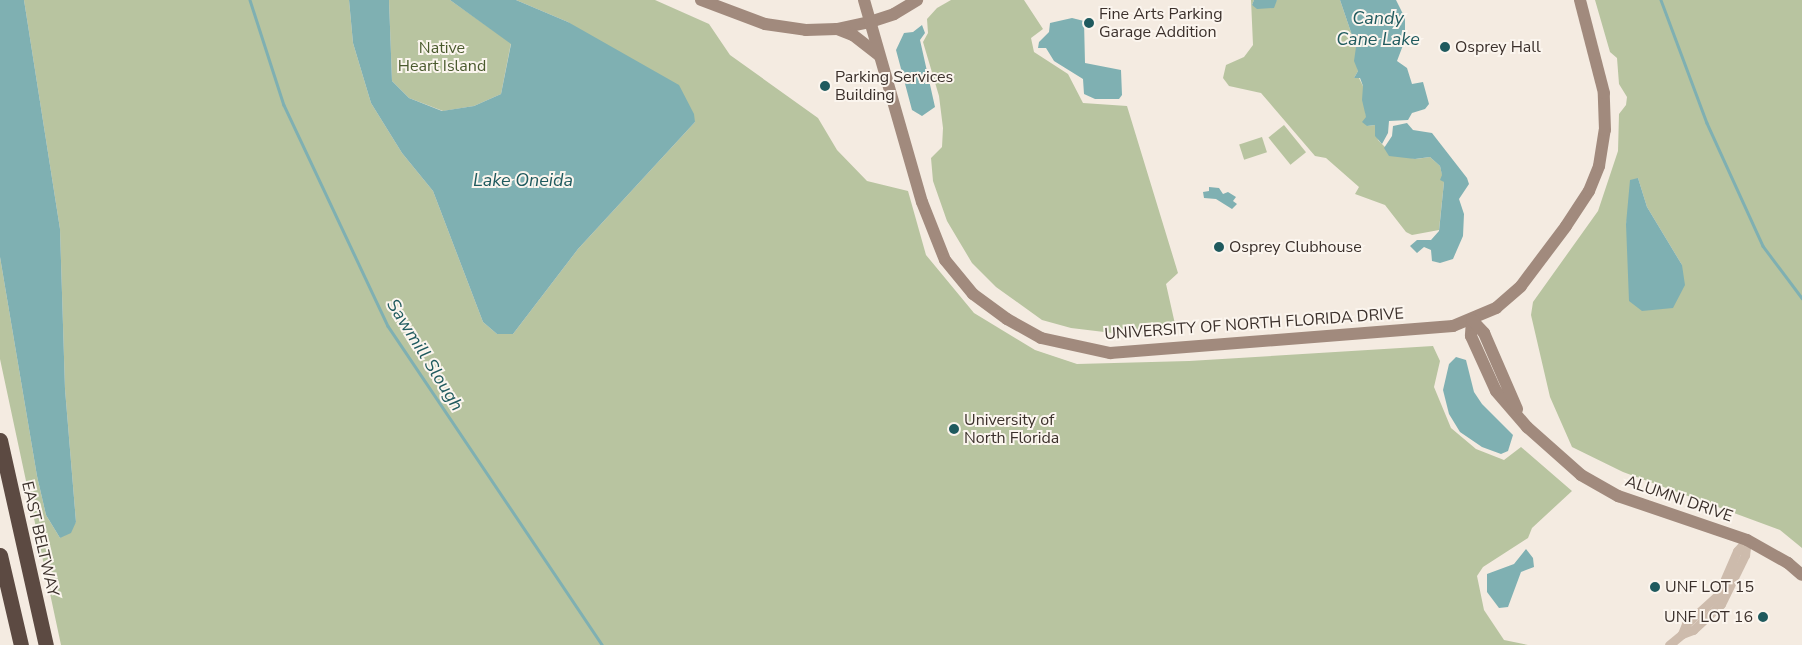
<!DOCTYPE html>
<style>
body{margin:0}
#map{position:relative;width:1802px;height:645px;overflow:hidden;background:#f4ebe1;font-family:"Nunito Sans",sans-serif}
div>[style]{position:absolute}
.green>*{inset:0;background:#b8c4a0;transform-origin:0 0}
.water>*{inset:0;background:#7fb0b2}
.stream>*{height:2.5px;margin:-1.25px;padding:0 1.25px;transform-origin:1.25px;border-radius:1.25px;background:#7fb0b2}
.street>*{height:9px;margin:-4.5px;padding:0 4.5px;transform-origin:4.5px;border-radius:4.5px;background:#cdbbac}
.secondary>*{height:12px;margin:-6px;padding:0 6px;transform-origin:6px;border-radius:6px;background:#a18a7d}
.highway>*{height:15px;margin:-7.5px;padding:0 7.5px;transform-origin:7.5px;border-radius:7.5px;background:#5c4a42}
.dots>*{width:14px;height:14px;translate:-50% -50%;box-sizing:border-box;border:2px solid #fbf5ee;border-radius:50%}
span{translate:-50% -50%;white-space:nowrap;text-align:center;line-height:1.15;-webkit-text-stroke:4px #fbf5ee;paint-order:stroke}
.poi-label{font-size:16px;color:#3b302b}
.left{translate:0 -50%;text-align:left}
.right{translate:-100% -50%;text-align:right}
.park-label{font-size:16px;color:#4a5a2e}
.street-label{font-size:16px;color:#3b302b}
.water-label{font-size:18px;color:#1f5a5e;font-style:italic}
</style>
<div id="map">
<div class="green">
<div style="clip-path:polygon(24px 0,349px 0,353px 43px,371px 103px,402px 153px,433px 191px,483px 322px,497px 334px,513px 334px,578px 249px,695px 122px,568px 22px,516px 0,655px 0,709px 24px,730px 55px,818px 118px,837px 150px,867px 181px,908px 191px,926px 255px,974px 313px,1035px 350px,1077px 364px,1189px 361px,1433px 346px,1440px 361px,1434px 387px,1451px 428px,1476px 449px,1504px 460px,1521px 447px,1572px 491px,1532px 528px,1528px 538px,1483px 567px,1477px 576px,1484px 610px,1504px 640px,1528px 645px,61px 645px,0 359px,0 257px,37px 476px,46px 515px,60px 538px,76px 522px,65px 389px,60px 229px)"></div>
<div style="clip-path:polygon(389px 0,450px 0,511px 43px,501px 94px,474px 106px,443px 111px,409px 98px,392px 81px)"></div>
<div style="clip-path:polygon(951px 0,1024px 0,1043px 29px,1031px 38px,1034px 52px,1068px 74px,1083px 103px,1127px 106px,1178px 273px,1166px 284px,1175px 324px,1171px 330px,1129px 335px,1071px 328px,1042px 320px,996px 287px,972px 263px,947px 221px,933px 181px,931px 158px,942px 147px,943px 128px,939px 96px,923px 42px,928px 33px,927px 19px,937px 8px)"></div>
<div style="clip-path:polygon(1251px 0,1254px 0,1252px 5px,1261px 8px,1270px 8px,1277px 0,1340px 0,1356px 47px,1358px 71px,1354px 78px,1359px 78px,1363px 86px,1367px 126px,1375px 125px,1378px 140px,1392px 154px,1416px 159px,1430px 157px,1440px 166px,1444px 182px,1439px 230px,1412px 235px,1406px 232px,1385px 205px,1355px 194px,1359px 187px,1326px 158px,1315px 156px,1261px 93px,1229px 86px,1223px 78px,1226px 65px,1244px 57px,1253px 45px)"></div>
<div style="clip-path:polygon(evenodd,1595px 0,1802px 0,1802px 548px,1780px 530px,1623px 472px,1572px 447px,1550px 397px,1531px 315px,1533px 302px,1598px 211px,1618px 151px,1619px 114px,1626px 105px,1627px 97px,1619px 84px,1617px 58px,1610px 52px,1595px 0,1638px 178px,1647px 207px,1682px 265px,1626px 224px,1638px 178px)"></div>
<div style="left:1284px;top:125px;width:35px;height:20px;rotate:51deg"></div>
<div style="left:1262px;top:137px;width:16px;height:24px;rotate:72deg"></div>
</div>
<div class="water">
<div style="clip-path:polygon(0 0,24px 0,60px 229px,65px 389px,76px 522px,71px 533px,60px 538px,46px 515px,37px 476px,0 257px)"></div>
<div style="clip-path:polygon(349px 0,389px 0,392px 81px,409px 98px,442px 111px,474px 106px,501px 94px,511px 44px,450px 0,516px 0,568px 22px,679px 85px,694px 114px,695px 122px,578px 249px,513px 334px,497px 334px,483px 322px,433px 191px,402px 153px,371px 103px,353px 43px)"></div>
<div style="clip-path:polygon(1254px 0,1277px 0,1274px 8px,1257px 9px,1252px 5px)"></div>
<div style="clip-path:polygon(1340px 0,1396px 0,1405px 18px,1405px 40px,1397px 61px,1407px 68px,1412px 84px,1423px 82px,1429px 104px,1425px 109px,1412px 113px,1408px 120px,1389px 121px,1388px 133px,1382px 144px,1375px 136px,1375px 125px,1367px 126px,1362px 122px,1366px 117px,1362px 100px,1363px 86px,1360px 78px,1354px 78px,1358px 71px,1354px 61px,1356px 47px)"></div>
<div style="clip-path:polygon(1072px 18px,1084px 21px,1085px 63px,1121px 70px,1122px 95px,1119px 99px,1095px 99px,1084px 94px,1083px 79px,1054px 61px,1046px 48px,1038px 48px,1039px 42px,1049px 32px,1050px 23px)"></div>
<div style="clip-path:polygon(922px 25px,925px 33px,920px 40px,935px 107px,922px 116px,912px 110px,896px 50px,904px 33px,913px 32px)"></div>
<div style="clip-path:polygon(1407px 123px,1413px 130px,1432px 133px,1467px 178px,1469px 184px,1459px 199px,1464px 214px,1463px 236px,1453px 259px,1440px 263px,1432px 261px,1431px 250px,1424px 247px,1417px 253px,1410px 246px,1417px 240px,1431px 240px,1439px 231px,1444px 182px,1440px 180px,1442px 175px,1440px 166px,1430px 157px,1415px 159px,1389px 156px,1384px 148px,1392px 136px,1393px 126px)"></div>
<div style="clip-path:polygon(1638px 178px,1647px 207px,1682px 265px,1685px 285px,1673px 308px,1642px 311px,1629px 301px,1626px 224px,1630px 180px)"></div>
<div style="clip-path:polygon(1209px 187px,1219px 188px,1223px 194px,1228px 192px,1236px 197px,1233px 201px,1237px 204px,1232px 209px,1216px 199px,1204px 198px,1203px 192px,1209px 191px)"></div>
<div style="clip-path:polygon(1456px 357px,1466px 360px,1474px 392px,1482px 404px,1513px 435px,1508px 451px,1501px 454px,1482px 447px,1460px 432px,1449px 414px,1443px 390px,1449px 364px)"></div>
<div style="clip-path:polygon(1526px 549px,1533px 558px,1534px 567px,1521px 572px,1508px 607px,1499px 608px,1487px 592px,1487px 574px,1514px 564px)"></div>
</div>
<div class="stream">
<div style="left:250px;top:0;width:110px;rotate:72.1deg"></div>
<div style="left:284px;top:105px;width:244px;rotate:64.8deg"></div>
<div style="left:388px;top:326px;width:384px;rotate:56.1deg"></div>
<div style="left:1661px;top:0;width:131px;rotate:69.5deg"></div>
<div style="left:1707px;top:123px;width:135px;rotate:65.5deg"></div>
<div style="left:1763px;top:246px;width:65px;rotate:53.1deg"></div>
</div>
<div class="street">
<div style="left:1682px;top:634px;width:12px;rotate:-20deg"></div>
<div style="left:1693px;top:630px;width:38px;rotate:-43deg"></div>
<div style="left:1721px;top:604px;width:55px;rotate:-63.9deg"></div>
<div style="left:1745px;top:555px;width:15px;rotate:-82deg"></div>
<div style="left:1669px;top:645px;width:17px;rotate:-40deg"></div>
<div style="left:1682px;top:634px;width:11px;rotate:-68deg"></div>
<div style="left:1686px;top:624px;width:43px;rotate:-42.2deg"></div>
<div style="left:1718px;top:595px;width:48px;rotate:-66.6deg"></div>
<div style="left:1737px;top:551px;width:15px;rotate:-48deg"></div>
</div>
<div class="secondary">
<div style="left:701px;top:0;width:68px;rotate:20.6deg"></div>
<div style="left:765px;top:24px;width:41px;rotate:8.3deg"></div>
<div style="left:806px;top:30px;width:31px;rotate:-2deg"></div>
<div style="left:837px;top:29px;width:34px;rotate:-12deg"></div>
<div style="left:870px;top:22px;width:25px;rotate:-18deg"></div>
<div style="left:894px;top:14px;width:27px;rotate:-31deg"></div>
<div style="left:864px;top:0;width:210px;rotate:74deg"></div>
<div style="left:922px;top:202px;width:62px;rotate:68.4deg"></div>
<div style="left:945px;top:260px;width:44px;rotate:50.5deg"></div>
<div style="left:973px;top:294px;width:42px;rotate:36.3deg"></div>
<div style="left:1007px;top:319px;width:39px;rotate:29deg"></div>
<div style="left:1041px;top:338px;width:71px;rotate:12.3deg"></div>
<div style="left:1110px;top:353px;width:344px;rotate:-4.5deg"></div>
<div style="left:1453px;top:326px;width:47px;rotate:-22.7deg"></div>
<div style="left:1496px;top:308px;width:33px;rotate:-41deg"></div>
<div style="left:1521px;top:286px;width:75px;rotate:-53.1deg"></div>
<div style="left:1566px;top:226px;width:42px;rotate:-56.7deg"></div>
<div style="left:1589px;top:191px;width:27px;rotate:-68deg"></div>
<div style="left:1599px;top:166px;width:36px;rotate:-81deg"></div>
<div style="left:1605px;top:130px;width:37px;rotate:-92deg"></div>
<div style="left:1604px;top:93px;width:96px;rotate:-104.5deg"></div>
<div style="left:837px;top:29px;width:17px;rotate:21deg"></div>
<div style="left:853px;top:35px;width:33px;rotate:38deg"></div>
<div style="left:1472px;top:320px;width:16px;rotate:94deg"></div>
<div style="left:1471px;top:336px;width:60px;rotate:65.6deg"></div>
<div style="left:1496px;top:391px;width:48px;rotate:49.3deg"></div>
<div style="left:1527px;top:427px;width:72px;rotate:41.6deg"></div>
<div style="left:1581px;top:475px;width:43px;rotate:29.6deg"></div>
<div style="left:1618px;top:496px;width:136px;rotate:18.8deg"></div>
<div style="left:1747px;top:540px;width:47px;rotate:29.3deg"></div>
<div style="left:1788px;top:563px;width:18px;rotate:41deg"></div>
<div style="left:1472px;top:320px;width:18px;rotate:47deg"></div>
<div style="left:1484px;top:333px;width:83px;rotate:66.5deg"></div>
</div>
<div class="highway">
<div style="left:0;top:440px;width:210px;rotate:77.4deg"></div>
<div style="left:0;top:555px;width:92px;rotate:76.9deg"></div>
</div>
<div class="dots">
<div style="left:1089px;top:23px;background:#1f5a5e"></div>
<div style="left:1445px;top:47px;background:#1f5a5e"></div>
<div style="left:825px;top:86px;background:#1f5a5e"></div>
<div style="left:1219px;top:247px;background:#1f5a5e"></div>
<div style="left:954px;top:429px;background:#1f5a5e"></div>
<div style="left:1655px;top:587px;background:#1f5a5e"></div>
<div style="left:1763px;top:617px;background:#1f5a5e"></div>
</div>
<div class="poi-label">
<span class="left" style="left:1099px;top:23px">Fine Arts Parking<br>Garage Addition</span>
<span class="left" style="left:1455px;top:47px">Osprey Hall</span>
<span class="left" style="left:835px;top:86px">Parking Services<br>Building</span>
<span class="left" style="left:1229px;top:247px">Osprey Clubhouse</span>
<span class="left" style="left:964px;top:429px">University of<br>North Florida</span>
<span class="left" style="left:1665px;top:587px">UNF LOT 15</span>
<span class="right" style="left:1753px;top:617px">UNF LOT 16</span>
</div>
<div class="park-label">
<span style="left:442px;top:57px">Native<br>Heart Island</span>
</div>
<div class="street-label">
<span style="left:1254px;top:324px;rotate:-4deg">UNIVERSITY OF NORTH FLORIDA DRIVE</span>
<span style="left:1679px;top:499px;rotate:19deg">ALUMNI DRIVE</span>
<span style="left:40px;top:539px;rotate:77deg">EAST BELTWAY</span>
</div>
<div class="water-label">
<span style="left:1378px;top:29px">Candy<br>Cane Lake</span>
<span style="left:523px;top:180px">Lake Oneida</span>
<span style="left:425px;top:355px;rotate:58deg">Sawmill Slough</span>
</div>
</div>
